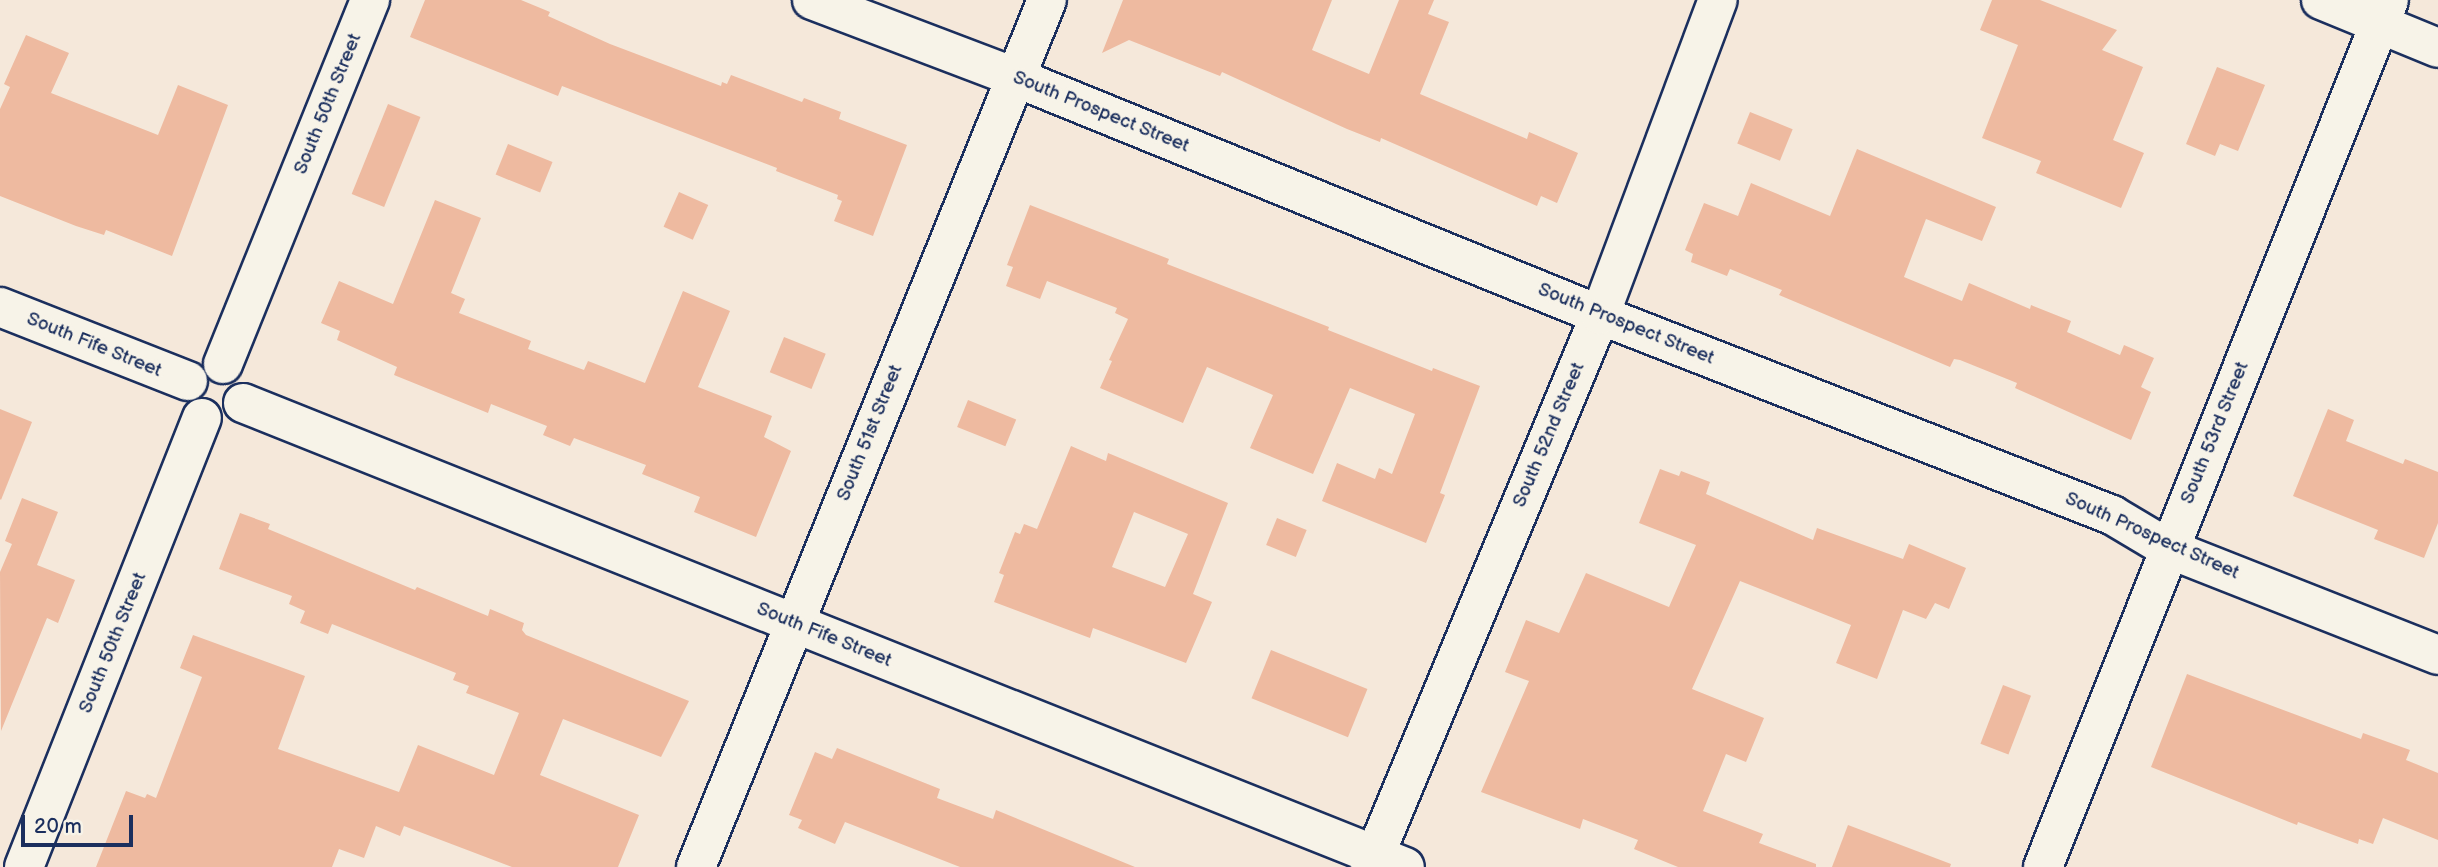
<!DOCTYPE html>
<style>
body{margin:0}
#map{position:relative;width:2438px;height:867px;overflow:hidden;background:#f5e8da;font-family:"Balsamiq Sans",sans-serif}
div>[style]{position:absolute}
.building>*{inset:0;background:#eebaa0;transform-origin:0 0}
.roads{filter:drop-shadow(2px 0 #1b2f5e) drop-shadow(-2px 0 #1b2f5e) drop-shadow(0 2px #1b2f5e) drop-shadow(0 -2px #1b2f5e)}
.minor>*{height:38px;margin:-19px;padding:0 19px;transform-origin:19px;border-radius:19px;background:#f7f3e8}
span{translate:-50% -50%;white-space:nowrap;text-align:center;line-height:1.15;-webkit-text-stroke:7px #f7f3e8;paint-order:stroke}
.street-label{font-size:19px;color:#1b2f5e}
.scale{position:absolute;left:21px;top:815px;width:112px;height:32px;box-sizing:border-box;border:4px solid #1b2f5e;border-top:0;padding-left:9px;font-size:21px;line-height:24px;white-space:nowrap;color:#1b2f5e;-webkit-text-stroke:5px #f7f3e8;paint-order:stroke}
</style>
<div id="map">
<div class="building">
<div style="clip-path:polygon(425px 0,521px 0,550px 12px,548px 16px,610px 44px,721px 86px,722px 82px,727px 84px,731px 75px,802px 102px,804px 98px,841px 112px,839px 119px,907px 145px,873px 236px,834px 221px,842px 201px,837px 199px,838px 195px,776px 171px,777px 168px,562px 86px,558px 96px,410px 37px)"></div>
<div style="clip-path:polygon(1123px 0,1332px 0,1312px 50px,1369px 74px,1399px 0,1434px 0,1428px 14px,1449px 22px,1420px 94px,1527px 139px,1529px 132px,1578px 153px,1557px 203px,1541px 196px,1537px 206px,1381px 138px,1380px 142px,1347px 129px,1222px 72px,1220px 76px,1129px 40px,1102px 53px)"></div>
<div style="clip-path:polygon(1992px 0,2040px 0,2117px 30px,2102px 50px,2143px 67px,2113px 140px,2144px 153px,2121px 208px,2036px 173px,2041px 161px,1982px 138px,2018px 45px,1980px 30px)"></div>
<div style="clip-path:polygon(26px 35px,69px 53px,51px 93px,158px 135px,178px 85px,228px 105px,172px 256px,106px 230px,104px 235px,76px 226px,0 196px,0 109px,10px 87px,4px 84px)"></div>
<div style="clip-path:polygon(2217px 67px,2265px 85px,2238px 151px,2220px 144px,2215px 156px,2186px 144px)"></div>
<div style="left:388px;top:104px;width:35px;height:97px;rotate:22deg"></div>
<div style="left:1750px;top:112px;width:46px;height:34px;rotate:22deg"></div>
<div style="left:508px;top:144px;width:48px;height:33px;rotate:22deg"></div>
<div style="clip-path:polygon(1857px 149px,1996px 207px,1982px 241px,1926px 219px,1904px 277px,1962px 301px,1969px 283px,2030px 309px,2031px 305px,2071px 321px,2067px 332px,2120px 355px,2124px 345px,2154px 358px,2141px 387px,2151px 392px,2131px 440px,2015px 388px,2017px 383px,1960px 360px,1954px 359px,1950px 367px,1779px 295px,1782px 290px,1730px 269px,1727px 276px,1691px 262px,1693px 254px,1685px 250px,1704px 203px,1738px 216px,1751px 183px,1830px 216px)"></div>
<div style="left:679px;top:192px;width:32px;height:38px;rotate:24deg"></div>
<div style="clip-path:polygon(435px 200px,481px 218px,451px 293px,465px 299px,459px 313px,531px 341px,528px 349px,584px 370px,588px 361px,645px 383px,683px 291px,730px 311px,698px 387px,772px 416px,764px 437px,791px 451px,756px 537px,694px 512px,700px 497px,642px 474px,646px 465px,574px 438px,570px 446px,543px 435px,547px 426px,491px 404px,488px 413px,394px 375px,397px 367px,337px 340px,340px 331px,321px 323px,339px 281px,393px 304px)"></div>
<div style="clip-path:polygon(1030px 205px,1169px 259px,1167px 264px,1329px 327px,1328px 330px,1432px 371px,1433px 368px,1480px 386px,1440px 493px,1445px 495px,1426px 543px,1322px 501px,1337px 463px,1375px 479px,1379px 468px,1392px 474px,1415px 414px,1350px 388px,1313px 474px,1250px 448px,1273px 395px,1207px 367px,1183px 423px,1100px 388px,1112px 361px,1109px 360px,1128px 319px,1115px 313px,1117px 308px,1047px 281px,1040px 299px,1006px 286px,1013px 267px,1007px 265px)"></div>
<div style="left:784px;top:337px;width:45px;height:38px;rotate:22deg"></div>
<div style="left:968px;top:400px;width:52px;height:29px;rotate:22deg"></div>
<div style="clip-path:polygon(0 409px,32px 422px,1px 500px,0 499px)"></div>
<div style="clip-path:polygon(2328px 409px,2354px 420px,2346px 441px,2403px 464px,2405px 459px,2438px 472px,2438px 523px,2424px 558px,2374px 539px,2378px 530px,2293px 496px)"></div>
<div style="clip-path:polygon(evenodd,1071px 446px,1106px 461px,1108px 453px,1228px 503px,1193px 594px,1212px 602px,1186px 663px,1093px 628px,1090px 638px,994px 602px,1004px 575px,999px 573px,1015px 532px,1020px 534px,1024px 524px,1037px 529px,1071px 446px,1134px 512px,1188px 534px,1165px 587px,1112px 567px,1134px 512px)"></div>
<div style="clip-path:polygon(1660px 469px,1679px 476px,1681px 471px,1710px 482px,1706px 494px,1813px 540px,1817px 528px,1903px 559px,1909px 544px,1966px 568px,1949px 609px,1935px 603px,1926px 619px,1903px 610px,1877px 679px,1836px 663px,1851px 625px,1740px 581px,1692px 689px,1764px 718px,1746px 762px,1726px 754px,1703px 811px,1763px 834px,1759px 843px,1816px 864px,1816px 867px,1678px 867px,1634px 849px,1638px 840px,1583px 819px,1580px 829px,1481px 792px,1529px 681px,1505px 672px,1526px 620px,1559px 633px,1586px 573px,1669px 607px,1696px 545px,1639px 523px)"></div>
<div style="clip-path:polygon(22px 498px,58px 512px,37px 565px,75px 580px,58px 623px,47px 618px,1px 731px,0 572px,12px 544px,5px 541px)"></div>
<div style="clip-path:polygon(240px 513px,270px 524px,268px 529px,415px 590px,417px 587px,488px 616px,490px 609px,524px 623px,522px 630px,526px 635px,689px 701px,661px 757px,563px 719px,540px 775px,639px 815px,618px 867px,512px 867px,404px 826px,400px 836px,376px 826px,364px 858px,339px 849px,332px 867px,96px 867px,126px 791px,145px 798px,147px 794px,156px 798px,202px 677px,180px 668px,193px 635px,305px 676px,278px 749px,399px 792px,418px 745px,494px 775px,519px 713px,466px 693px,469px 686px,453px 680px,456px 673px,332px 624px,328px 634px,300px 623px,305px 611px,289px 604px,292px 596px,219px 569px)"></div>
<div style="left:1277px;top:518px;width:32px;height:29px;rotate:22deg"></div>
<div style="left:1271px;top:650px;width:104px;height:52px;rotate:22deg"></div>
<div style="clip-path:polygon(2187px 674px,2361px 739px,2363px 733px,2410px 750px,2406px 760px,2438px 773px,2438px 840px,2383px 818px,2373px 844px,2359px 839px,2358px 844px,2298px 822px,2297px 825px,2151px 767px)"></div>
<div style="left:2003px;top:685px;width:30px;height:63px;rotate:21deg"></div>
<div style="clip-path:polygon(837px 748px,940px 789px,937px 798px,993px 819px,996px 810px,1135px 867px,960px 867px,845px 822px,835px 844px,798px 828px,802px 820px,789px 815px,815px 752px,832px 759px)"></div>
<div style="clip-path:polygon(1848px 825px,1951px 864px,1950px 867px,1832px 867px)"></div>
</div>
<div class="roads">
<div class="minor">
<div style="left:812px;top:0;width:219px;rotate:20.8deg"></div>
<div style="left:1017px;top:78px;width:629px;rotate:22.12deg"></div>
<div style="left:1600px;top:315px;width:550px;rotate:21.34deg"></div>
<div style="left:2112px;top:515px;width:66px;rotate:30.8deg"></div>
<div style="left:2169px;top:549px;width:289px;rotate:21.5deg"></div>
<div style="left:2321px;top:0;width:126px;rotate:22.3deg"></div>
<div style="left:0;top:307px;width:202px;rotate:21.5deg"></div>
<div style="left:223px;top:364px;width:393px;rotate:-68deg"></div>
<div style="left:243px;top:403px;width:1251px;rotate:21.77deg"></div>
<div style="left:24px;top:867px;width:483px;rotate:-68.4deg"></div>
<div style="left:696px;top:867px;width:935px;rotate:-67.96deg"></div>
<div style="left:1370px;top:867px;width:598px;rotate:-67.38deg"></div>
<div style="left:1600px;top:315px;width:336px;rotate:-69.5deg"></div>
<div style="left:2043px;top:867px;width:933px;rotate:-68.24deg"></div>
</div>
</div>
<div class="street-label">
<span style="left:328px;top:104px;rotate:-68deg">South 50th Street</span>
<span style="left:1101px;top:112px;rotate:22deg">South Prospect Street</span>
<span style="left:1626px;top:324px;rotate:22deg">South Prospect Street</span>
<span style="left:94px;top:345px;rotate:22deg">South Fife Street</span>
<span style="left:870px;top:433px;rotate:-68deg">South 51st Street</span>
<span style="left:2215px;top:433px;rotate:-68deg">South 53rd Street</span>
<span style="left:1549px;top:435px;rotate:-67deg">South 52nd Street</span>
<span style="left:2152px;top:536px;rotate:24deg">South Prospect Street</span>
<span style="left:824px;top:635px;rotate:22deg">South Fife Street</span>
<span style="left:113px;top:643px;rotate:-68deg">South 50th Street</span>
</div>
<div class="scale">20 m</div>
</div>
